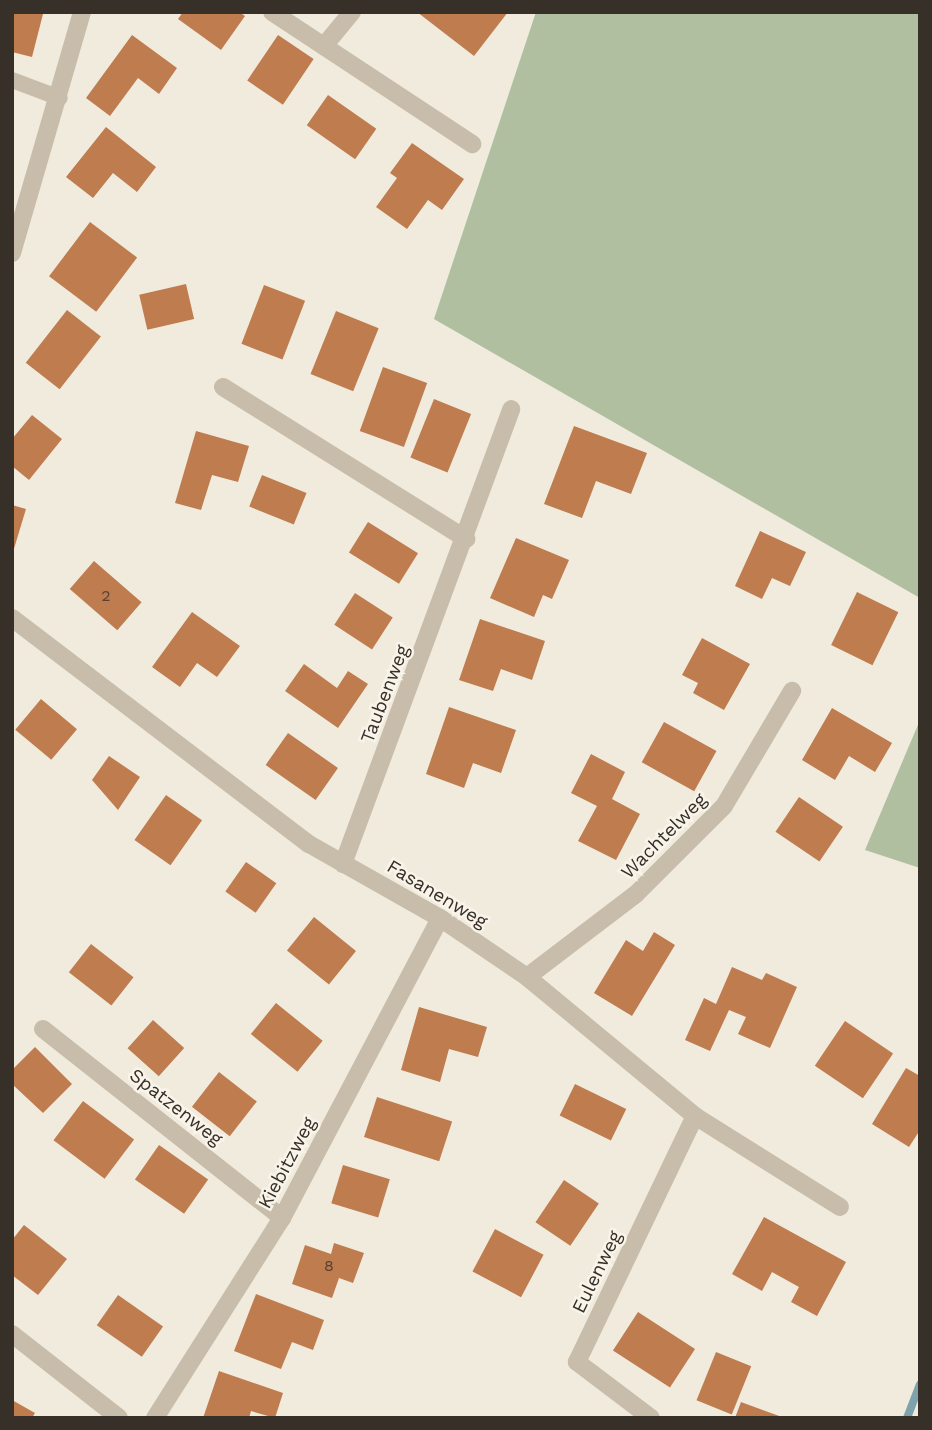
<!DOCTYPE html>
<style>
body{margin:0}
#map{position:relative;width:932px;height:1430px;overflow:hidden;background:#f1ebde;font-family:"Work Sans",sans-serif}
div>[style]{position:absolute}
.green>*{inset:0;background:#afbf9f}
.stream>*{height:8px;margin:-4px;padding:0 4px;transform-origin:4px;border-radius:4px;background:#7fa3ac}
.building>*{inset:0;background:#be7c4f;transform-origin:0 0}
.lane>*{height:16px;margin:-8px;padding:0 8px;transform-origin:8px;border-radius:8px;background:#c8bdaa}
.street>*{height:18px;margin:-9px;padding:0 9px;transform-origin:9px;border-radius:9px;background:#c8bdaa}
span{translate:-50% -50%;white-space:nowrap;text-align:center;line-height:1.15;-webkit-text-stroke:5px #f9f4ea;paint-order:stroke}
.number-label{font-size:16px;color:#584332}
.number-label span{-webkit-text-stroke-width:0}
.street-label{font-size:19px;color:#363029}
.frame{position:absolute;inset:0;border:14px solid #363029;pointer-events:none}
</style>
<div id="map">
<div class="green">
<div style="clip-path:polygon(536px 12px,920px 12px,920px 598px,434px 319px)"></div>
<div style="clip-path:polygon(920px 720px,920px 868px,865px 850px)"></div>
</div>
<div class="stream">
<div style="left:907px;top:1418px;width:36px;rotate:-69deg"></div>
</div>
<div class="building">
<div style="clip-path:polygon(12px 12px,43px 14px,32px 57px,12px 52px)"></div>
<div style="clip-path:polygon(183px 12px,239px 12px,245px 16px,221px 50px,178px 19px)"></div>
<div style="clip-path:polygon(417px 12px,508px 12px,474px 56px)"></div>
<div style="clip-path:polygon(132px 35px,177px 68px,159px 94px,138px 78px,110px 116px,86px 98px)"></div>
<div style="left:278px;top:35px;width:43px;height:55px;rotate:34deg"></div>
<div style="left:328px;top:95px;width:59px;height:37px;rotate:35deg"></div>
<div style="clip-path:polygon(106px 127px,156px 167px,137px 192px,113px 173px,93px 198px,66px 177px)"></div>
<div style="clip-path:polygon(412px 143px,464px 179px,442px 210px,428px 200px,407px 229px,376px 207px,397px 178px,390px 173px)"></div>
<div style="left:90px;top:222px;width:59px;height:68px;rotate:37deg"></div>
<div style="left:186px;top:284px;width:36px;height:48px;rotate:77deg"></div>
<div style="left:264px;top:285px;width:44px;height:63px;rotate:21deg"></div>
<div style="left:67px;top:310px;width:43px;height:67px;rotate:38deg"></div>
<div style="left:336px;top:311px;width:46px;height:68px;rotate:22deg"></div>
<div style="left:383px;top:367px;width:47px;height:68px;rotate:20deg"></div>
<div style="left:434px;top:399px;width:40px;height:63px;rotate:22deg"></div>
<div style="clip-path:polygon(32px 415px,62px 439px,29px 480px,12px 466px,12px 439px)"></div>
<div style="clip-path:polygon(574px 426px,647px 453px,631px 494px,596px 481px,582px 518px,544px 504px)"></div>
<div style="clip-path:polygon(196px 431px,249px 446px,238px 482px,212px 475px,201px 510px,175px 503px)"></div>
<div style="left:262px;top:475px;width:48px;height:34px;rotate:22deg"></div>
<div style="clip-path:polygon(12px 505px,26px 509px,13px 552px,12px 552px)"></div>
<div style="left:368px;top:522px;width:59px;height:36px;rotate:32deg"></div>
<div style="clip-path:polygon(760px 531px,806px 552px,790px 586px,772px 578px,762px 599px,735px 586px)"></div>
<div style="clip-path:polygon(516px 538px,569px 560px,552px 599px,543px 595px,534px 617px,490px 598px)"></div>
<div style="left:94px;top:561px;width:63px;height:37px;rotate:41deg"></div>
<div style="left:857px;top:592px;width:46px;height:59px;rotate:26deg"></div>
<div style="left:355px;top:593px;width:45px;height:38px;rotate:33deg"></div>
<div style="clip-path:polygon(192px 612px,240px 646px,217px 677px,197px 663px,180px 687px,152px 667px)"></div>
<div style="clip-path:polygon(480px 619px,545px 641px,532px 680px,501px 669px,493px 691px,459px 680px)"></div>
<div style="clip-path:polygon(702px 638px,750px 664px,724px 710px,693px 693px,698px 683px,682px 675px)"></div>
<div style="clip-path:polygon(304px 664px,337px 688px,348px 671px,368px 684px,338px 728px,285px 691px)"></div>
<div style="left:41px;top:699px;width:47px;height:40px;rotate:40deg"></div>
<div style="clip-path:polygon(449px 707px,516px 730px,501px 773px,473px 763px,464px 788px,426px 774px)"></div>
<div style="clip-path:polygon(832px 708px,892px 743px,875px 772px,849px 756px,835px 780px,802px 760px)"></div>
<div style="left:664px;top:722px;width:60px;height:46px;rotate:29deg"></div>
<div style="left:288px;top:733px;width:61px;height:39px;rotate:35deg"></div>
<div style="clip-path:polygon(591px 754px,625px 772px,612px 799px,640px 814px,616px 860px,578px 841px,597px 806px,571px 793px)"></div>
<div style="clip-path:polygon(109px 756px,140px 777px,118px 810px,92px 780px)"></div>
<div style="left:166px;top:795px;width:44px;height:55px;rotate:35deg"></div>
<div style="left:799px;top:797px;width:53px;height:42px;rotate:34deg"></div>
<div style="left:246px;top:862px;width:37px;height:36px;rotate:35deg"></div>
<div style="left:314px;top:917px;width:54px;height:43px;rotate:39deg"></div>
<div style="clip-path:polygon(654px 932px,675px 945px,632px 1016px,594px 993px,626px 940px,643px 951px)"></div>
<div style="left:91px;top:944px;width:54px;height:36px;rotate:38deg"></div>
<div style="clip-path:polygon(732px 967px,762px 980px,766px 973px,797px 987px,770px 1048px,738px 1034px,746px 1017px,729px 1010px,710px 1051px,685px 1040px,704px 998px,716px 1004px)"></div>
<div style="left:276px;top:1003px;width:60px;height:40px;rotate:39deg"></div>
<div style="clip-path:polygon(419px 1007px,487px 1027px,478px 1057px,449px 1049px,440px 1082px,401px 1070px)"></div>
<div style="left:153px;top:1020px;width:42px;height:38px;rotate:42deg"></div>
<div style="left:845px;top:1021px;width:58px;height:54px;rotate:34deg"></div>
<div style="clip-path:polygon(35px 1047px,72px 1084px,43px 1113px,12px 1084px,12px 1070px)"></div>
<div style="clip-path:polygon(906px 1068px,920px 1076px,920px 1130px,909px 1147px,872px 1124px)"></div>
<div style="left:219px;top:1072px;width:48px;height:44px;rotate:38deg"></div>
<div style="left:575px;top:1084px;width:57px;height:35px;rotate:26deg"></div>
<div style="left:377px;top:1097px;width:79px;height:42px;rotate:18deg"></div>
<div style="left:83px;top:1101px;width:64px;height:49px;rotate:37deg"></div>
<div style="left:159px;top:1145px;width:60px;height:42px;rotate:35deg"></div>
<div style="left:343px;top:1165px;width:49px;height:40px;rotate:17deg"></div>
<div style="left:564px;top:1180px;width:42px;height:51px;rotate:34deg"></div>
<div style="clip-path:polygon(764px 1217px,846px 1262px,817px 1316px,791px 1302px,799px 1287px,772px 1272px,762px 1291px,732px 1274px)"></div>
<div style="clip-path:polygon(24px 1225px,67px 1259px,38px 1295px,12px 1275px,12px 1240px)"></div>
<div style="left:495px;top:1229px;width:55px;height:48px;rotate:28deg"></div>
<div style="clip-path:polygon(334px 1243px,364px 1253px,353px 1283px,339px 1278px,332px 1298px,292px 1284px,305px 1245px,331px 1254px)"></div>
<div style="clip-path:polygon(256px 1294px,324px 1320px,313px 1350px,292px 1342px,281px 1369px,234px 1351px)"></div>
<div style="left:118px;top:1295px;width:55px;height:37px;rotate:35deg"></div>
<div style="left:638px;top:1312px;width:68px;height:46px;rotate:33deg"></div>
<div style="left:716px;top:1352px;width:38px;height:52px;rotate:22deg"></div>
<div style="clip-path:polygon(219px 1371px,283px 1393px,275px 1418px,251px 1411px,249px 1418px,203px 1418px)"></div>
<div style="clip-path:polygon(12px 1400px,35px 1413px,32px 1418px,12px 1418px)"></div>
<div style="clip-path:polygon(741px 1402px,782px 1417px,782px 1418px,735px 1418px)"></div>
</div>
<div class="lane">
<div style="left:12px;top:80px;width:51px;rotate:20.6deg"></div>
</div>
<div class="street">
<div style="left:272px;top:12px;width:240px;rotate:33.4deg"></div>
<div style="left:324px;top:46px;width:44px;rotate:-50.5deg"></div>
<div style="left:12px;top:253px;width:251px;rotate:-73.8deg"></div>
<div style="left:223px;top:387px;width:287px;rotate:32deg"></div>
<div style="left:12px;top:618px;width:373px;rotate:37.3deg"></div>
<div style="left:309px;top:844px;width:150px;rotate:29.5deg"></div>
<div style="left:440px;top:918px;width:105px;rotate:34.1deg"></div>
<div style="left:527px;top:977px;width:218px;rotate:39.6deg"></div>
<div style="left:695px;top:1116px;width:171px;rotate:32.1deg"></div>
<div style="left:343px;top:864px;width:485px;rotate:-69.7deg"></div>
<div style="left:527px;top:977px;width:137px;rotate:-37.3deg"></div>
<div style="left:636px;top:894px;width:124px;rotate:-45deg"></div>
<div style="left:724px;top:806px;width:134px;rotate:-59.4deg"></div>
<div style="left:43px;top:1029px;width:305px;rotate:38.3deg"></div>
<div style="left:12px;top:1334px;width:136px;rotate:38.1deg"></div>
<div style="left:155px;top:1418px;width:237px;rotate:-57.6deg"></div>
<div style="left:282px;top:1218px;width:339px;rotate:-62.2deg"></div>
<div style="left:651px;top:1418px;width:93px;rotate:-142.9deg"></div>
<div style="left:577px;top:1362px;width:273px;rotate:-64.4deg"></div>
</div>
<div class="number-label">
<span style="left:106px;top:596px">2</span>
<span style="left:329px;top:1266px">8</span>
</div>
<div class="street-label">
<span style="left:385px;top:694px;rotate:-69deg">Taubenweg</span>
<span style="left:664px;top:836px;rotate:-45deg">Wachtelweg</span>
<span style="left:437px;top:894px;rotate:31deg">Fasanenweg</span>
<span style="left:176px;top:1107px;rotate:38deg">Spatzenweg</span>
<span style="left:287px;top:1163px;rotate:-62deg">Kiebitzweg</span>
<span style="left:597px;top:1272px;rotate:-64deg">Eulenweg</span>
</div>
<div class="frame"></div>
</div>
